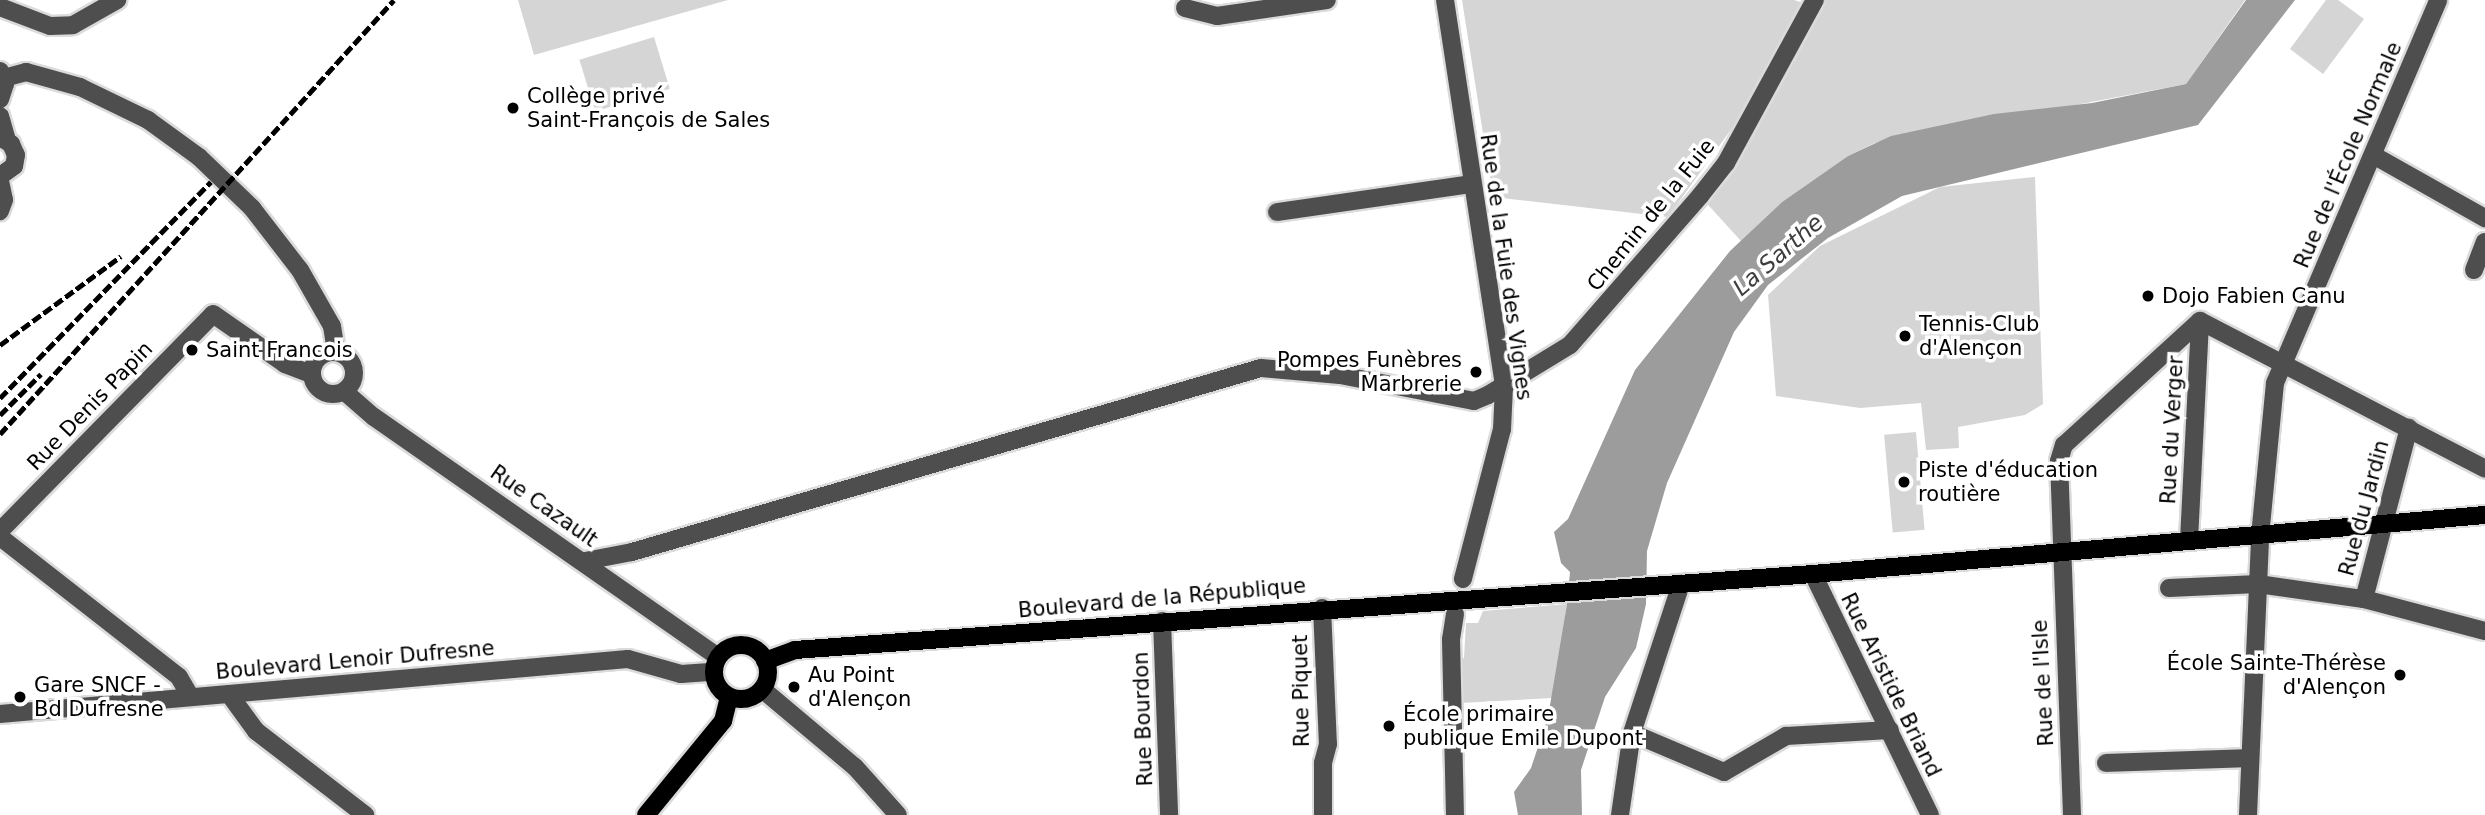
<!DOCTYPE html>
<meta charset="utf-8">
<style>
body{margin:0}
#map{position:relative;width:2485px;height:815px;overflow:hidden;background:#fff;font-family:"DejaVu Sans",sans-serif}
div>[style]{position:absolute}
.green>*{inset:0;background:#d5d5d5;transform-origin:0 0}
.water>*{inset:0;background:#9c9c9c}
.roads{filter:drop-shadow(2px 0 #dbdbdb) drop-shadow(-2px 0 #dbdbdb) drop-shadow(0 2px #dbdbdb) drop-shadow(0 -2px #dbdbdb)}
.minor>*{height:18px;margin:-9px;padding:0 9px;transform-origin:9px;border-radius:9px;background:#4e4e4e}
.minor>.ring{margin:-9px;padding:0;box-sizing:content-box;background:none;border:18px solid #4e4e4e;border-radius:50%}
.major>*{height:18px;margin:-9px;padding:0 9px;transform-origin:9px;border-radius:9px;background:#000}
.major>.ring{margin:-9px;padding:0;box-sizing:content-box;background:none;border:18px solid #000;border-radius:50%}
.rail>*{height:5px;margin-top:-2.5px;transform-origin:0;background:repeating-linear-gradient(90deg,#000 0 10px,transparent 0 13.5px)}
.dots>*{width:19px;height:19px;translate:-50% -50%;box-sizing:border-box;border:4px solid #fff;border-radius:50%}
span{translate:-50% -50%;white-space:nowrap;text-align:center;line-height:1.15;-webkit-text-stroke:7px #fff;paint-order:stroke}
.poi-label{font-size:21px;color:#000}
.left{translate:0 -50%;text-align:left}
.right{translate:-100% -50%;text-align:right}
.street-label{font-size:21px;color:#000}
.water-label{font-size:23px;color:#3d3d3d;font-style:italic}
</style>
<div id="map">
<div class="green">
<div style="clip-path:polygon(518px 0,728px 0,534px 55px)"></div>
<div style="clip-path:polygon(1462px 0,1794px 0,1803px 3px,1745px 110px,1668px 217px,1493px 197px)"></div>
<div style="clip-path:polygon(1817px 0,2245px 0,2186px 84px,1875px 143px,1848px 156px,1782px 202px,1741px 241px,1700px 196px)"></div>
<div style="clip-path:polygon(2326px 0,2338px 0,2364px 19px,2323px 74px,2290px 49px)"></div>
<div style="left:654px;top:37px;width:54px;height:78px;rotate:73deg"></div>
<div style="clip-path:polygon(2035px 177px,2043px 404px,2025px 415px,1958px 427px,1959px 448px,1926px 450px,1921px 403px,1860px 408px,1776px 396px,1768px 295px,1820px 246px,1940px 187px)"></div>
<div style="left:1916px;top:432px;width:98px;height:32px;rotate:85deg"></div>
<div style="clip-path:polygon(1567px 604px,1553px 698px,1461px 703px,1460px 659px,1464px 658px,1466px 623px,1478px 623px,1483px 611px)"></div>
</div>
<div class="water">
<div style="clip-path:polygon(2246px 0,2295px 0,2198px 125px,1902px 196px,1828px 238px,1768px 285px,1734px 332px,1667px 483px,1647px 551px,1646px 604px,1636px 648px,1605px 697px,1581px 770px,1582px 815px,1518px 815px,1514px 792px,1531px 768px,1548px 717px,1567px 604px,1570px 572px,1561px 563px,1554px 532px,1568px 519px,1635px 370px,1730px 251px,1782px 202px,1848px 156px,1891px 136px,1994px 114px,2092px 103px,2186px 84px)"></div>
</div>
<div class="roads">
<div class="minor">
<div style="left:1445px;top:0;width:391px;rotate:81.3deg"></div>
<div style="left:1504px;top:387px;width:42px;rotate:92.7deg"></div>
<div style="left:1502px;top:429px;width:155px;rotate:104.6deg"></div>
<div style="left:0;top:7px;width:53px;rotate:20.8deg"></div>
<div style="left:50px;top:26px;width:23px;rotate:-2deg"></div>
<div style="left:73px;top:25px;width:51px;rotate:-29.6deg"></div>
<div style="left:1185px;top:8px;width:33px;rotate:14deg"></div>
<div style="left:1217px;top:16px;width:111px;rotate:-8.3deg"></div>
<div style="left:0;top:71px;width:14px;rotate:69deg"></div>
<div style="left:5px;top:84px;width:16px;rotate:108deg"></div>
<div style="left:4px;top:78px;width:23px;rotate:-15deg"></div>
<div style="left:26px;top:72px;width:56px;rotate:15.5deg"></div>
<div style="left:80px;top:87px;width:76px;rotate:25.9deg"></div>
<div style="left:148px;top:120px;width:63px;rotate:36deg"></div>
<div style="left:199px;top:157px;width:74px;rotate:43.9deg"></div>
<div style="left:252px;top:208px;width:78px;rotate:52.3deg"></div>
<div style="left:300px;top:270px;width:64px;rotate:60.3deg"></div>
<div style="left:332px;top:326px;width:26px;rotate:81deg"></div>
<div style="left:0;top:116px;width:25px;rotate:74deg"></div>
<div style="left:0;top:137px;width:13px;rotate:32deg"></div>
<div style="left:11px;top:144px;width:12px;rotate:66deg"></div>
<div style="left:16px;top:155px;width:11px;rotate:100deg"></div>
<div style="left:14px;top:166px;width:17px;rotate:144deg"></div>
<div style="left:2373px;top:155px;width:129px;rotate:29.4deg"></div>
<div style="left:0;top:181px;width:19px;rotate:78deg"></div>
<div style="left:4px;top:200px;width:12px;rotate:110deg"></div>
<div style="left:1277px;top:212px;width:197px;rotate:-8.2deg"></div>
<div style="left:2474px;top:270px;width:30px;rotate:-69deg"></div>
<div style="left:2200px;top:321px;width:321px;rotate:27.4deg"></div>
<div class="ring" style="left:312px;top:352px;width:24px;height:24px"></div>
<div style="left:345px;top:392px;width:38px;rotate:41deg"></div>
<div style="left:374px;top:417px;width:419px;rotate:34.9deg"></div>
<div style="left:0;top:531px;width:304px;rotate:-45.5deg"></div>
<div style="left:213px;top:314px;width:88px;rotate:34.8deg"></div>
<div style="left:285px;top:364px;width:28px;rotate:21deg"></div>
<div style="left:0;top:537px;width:227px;rotate:38deg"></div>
<div style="left:179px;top:677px;width:22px;rotate:60deg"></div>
<div style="left:2189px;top:540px;width:219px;rotate:-87.1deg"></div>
<div style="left:585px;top:561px;width:48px;rotate:-10.8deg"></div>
<div style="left:632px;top:552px;width:655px;rotate:-16.31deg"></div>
<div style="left:1261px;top:368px;width:79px;rotate:5.1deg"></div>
<div style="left:1340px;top:375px;width:136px;rotate:11deg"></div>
<div style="left:1474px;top:401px;width:15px;rotate:-23deg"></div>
<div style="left:1488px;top:395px;width:96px;rotate:-31.4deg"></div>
<div style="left:1570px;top:345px;width:198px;rotate:-48.9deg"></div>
<div style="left:1700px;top:196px;width:42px;rotate:-51.8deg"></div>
<div style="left:1726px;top:163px;width:186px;rotate:-61.4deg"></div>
<div style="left:1813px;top:574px;width:268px;rotate:64.1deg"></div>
<div style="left:2169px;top:588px;width:89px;rotate:-2.6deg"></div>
<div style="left:2258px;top:584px;width:107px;rotate:8.1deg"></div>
<div style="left:2364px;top:599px;width:125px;rotate:14.8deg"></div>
<div style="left:2364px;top:599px;width:177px;rotate:-75.3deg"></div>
<div style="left:1322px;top:608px;width:136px;rotate:87.5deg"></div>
<div style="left:1328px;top:744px;width:20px;rotate:105deg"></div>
<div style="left:1323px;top:763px;width:52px;rotate:90deg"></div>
<div style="left:1455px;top:614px;width:26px;rotate:99deg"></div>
<div style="left:1451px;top:640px;width:175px;rotate:88.7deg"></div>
<div style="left:1162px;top:621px;width:194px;rotate:87.9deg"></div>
<div style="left:762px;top:689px;width:121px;rotate:40deg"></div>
<div style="left:855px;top:767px;width:64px;rotate:48.1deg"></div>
<div style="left:229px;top:694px;width:46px;rotate:53.9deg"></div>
<div style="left:256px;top:731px;width:138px;rotate:37.6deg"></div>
<div style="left:0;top:714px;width:630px;rotate:-5.01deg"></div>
<div style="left:628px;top:659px;width:55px;rotate:15.8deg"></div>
<div style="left:681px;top:674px;width:32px;rotate:-4deg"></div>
<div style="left:1632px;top:733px;width:100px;rotate:23deg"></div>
<div style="left:1724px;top:772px;width:72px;rotate:-30.1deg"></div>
<div style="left:1786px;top:736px;width:104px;rotate:-3.3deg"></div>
<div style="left:2106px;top:763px;width:144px;rotate:-2deg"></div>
<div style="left:1620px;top:815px;width:83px;rotate:-81.7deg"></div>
<div style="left:1632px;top:733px;width:157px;rotate:-71.8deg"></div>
<div style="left:2072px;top:815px;width:354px;rotate:-92.1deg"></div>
<div style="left:2059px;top:461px;width:17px;rotate:-73deg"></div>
<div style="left:2064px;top:445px;width:184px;rotate:-42.4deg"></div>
<div style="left:2248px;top:815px;width:279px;rotate:-87.5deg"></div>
<div style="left:2260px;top:536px;width:154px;rotate:-84.4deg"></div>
<div style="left:2275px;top:383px;width:416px;rotate:-66.9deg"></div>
</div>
<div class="major">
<div class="ring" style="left:714px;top:645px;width:36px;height:36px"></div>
<div style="left:765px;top:661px;width:32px;rotate:-20deg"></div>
<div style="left:795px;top:650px;width:1021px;rotate:-4.27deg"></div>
<div style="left:1813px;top:574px;width:675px;rotate:-5.02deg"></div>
<div style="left:646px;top:815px;width:122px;rotate:-50.7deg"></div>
<div style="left:723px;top:721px;width:25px;rotate:-76deg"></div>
</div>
</div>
<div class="rail">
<div style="left:0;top:345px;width:150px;rotate:-36.3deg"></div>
<div style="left:0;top:398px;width:302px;rotate:-45.7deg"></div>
<div style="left:0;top:415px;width:58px;rotate:-45deg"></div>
<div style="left:0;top:434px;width:586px;rotate:-47.77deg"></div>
</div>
<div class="dots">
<div style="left:513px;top:108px;background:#000"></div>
<div style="left:2148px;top:296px;background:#000"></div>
<div style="left:1905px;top:336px;background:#000"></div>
<div style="left:192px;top:350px;background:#000"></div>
<div style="left:1476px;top:372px;background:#000"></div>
<div style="left:1904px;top:482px;background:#000"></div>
<div style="left:2400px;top:675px;background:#000"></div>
<div style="left:794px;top:687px;background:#000"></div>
<div style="left:20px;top:697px;background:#000"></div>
<div style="left:1389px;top:726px;background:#000"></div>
</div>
<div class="poi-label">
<span class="left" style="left:527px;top:108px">Collège privé<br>Saint-François de Sales</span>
<span class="left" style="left:2162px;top:296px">Dojo Fabien Canu</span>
<span class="left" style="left:1919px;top:336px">Tennis-Club<br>d'Alençon</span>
<span class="left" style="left:206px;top:350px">Saint Francois</span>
<span class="right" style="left:1462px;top:372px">Pompes Funèbres<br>Marbrerie</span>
<span class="left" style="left:1918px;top:482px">Piste d'éducation<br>routière</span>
<span class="right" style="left:2386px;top:675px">École Sainte-Thérèse<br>d'Alençon</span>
<span class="left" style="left:808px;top:687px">Au Point<br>d'Alençon</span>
<span class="left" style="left:34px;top:697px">Gare SNCF -<br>Bd Dufresne</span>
<span class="left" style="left:1403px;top:726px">École primaire<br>publique Emile Dupont</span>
</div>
<div class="street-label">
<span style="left:2348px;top:155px;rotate:-67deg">Rue de l'École Normale</span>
<span style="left:1651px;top:215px;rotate:-51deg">Chemin de la Fuie</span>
<span style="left:1506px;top:267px;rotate:82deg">Rue de la Fuie des Vignes</span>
<span style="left:90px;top:406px;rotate:-46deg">Rue Denis Papin</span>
<span style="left:2172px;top:430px;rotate:-87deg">Rue du Verger</span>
<span style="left:544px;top:506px;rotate:35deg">Rue Cazault</span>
<span style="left:2364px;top:508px;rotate:-75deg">Rue du Jardin</span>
<span style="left:1162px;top:598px;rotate:-5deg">Boulevard de la République</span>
<span style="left:355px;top:660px;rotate:-5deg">Boulevard Lenoir Dufresne</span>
<span style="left:2043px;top:683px;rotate:-93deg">Rue de l'Isle</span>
<span style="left:1891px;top:685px;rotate:64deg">Rue Aristide Briand</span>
<span style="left:1301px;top:691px;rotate:-91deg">Rue Piquet</span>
<span style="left:1143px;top:719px;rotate:-92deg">Rue Bourdon</span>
</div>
<div class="water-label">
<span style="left:1778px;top:255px;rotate:-41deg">La Sarthe</span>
</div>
</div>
